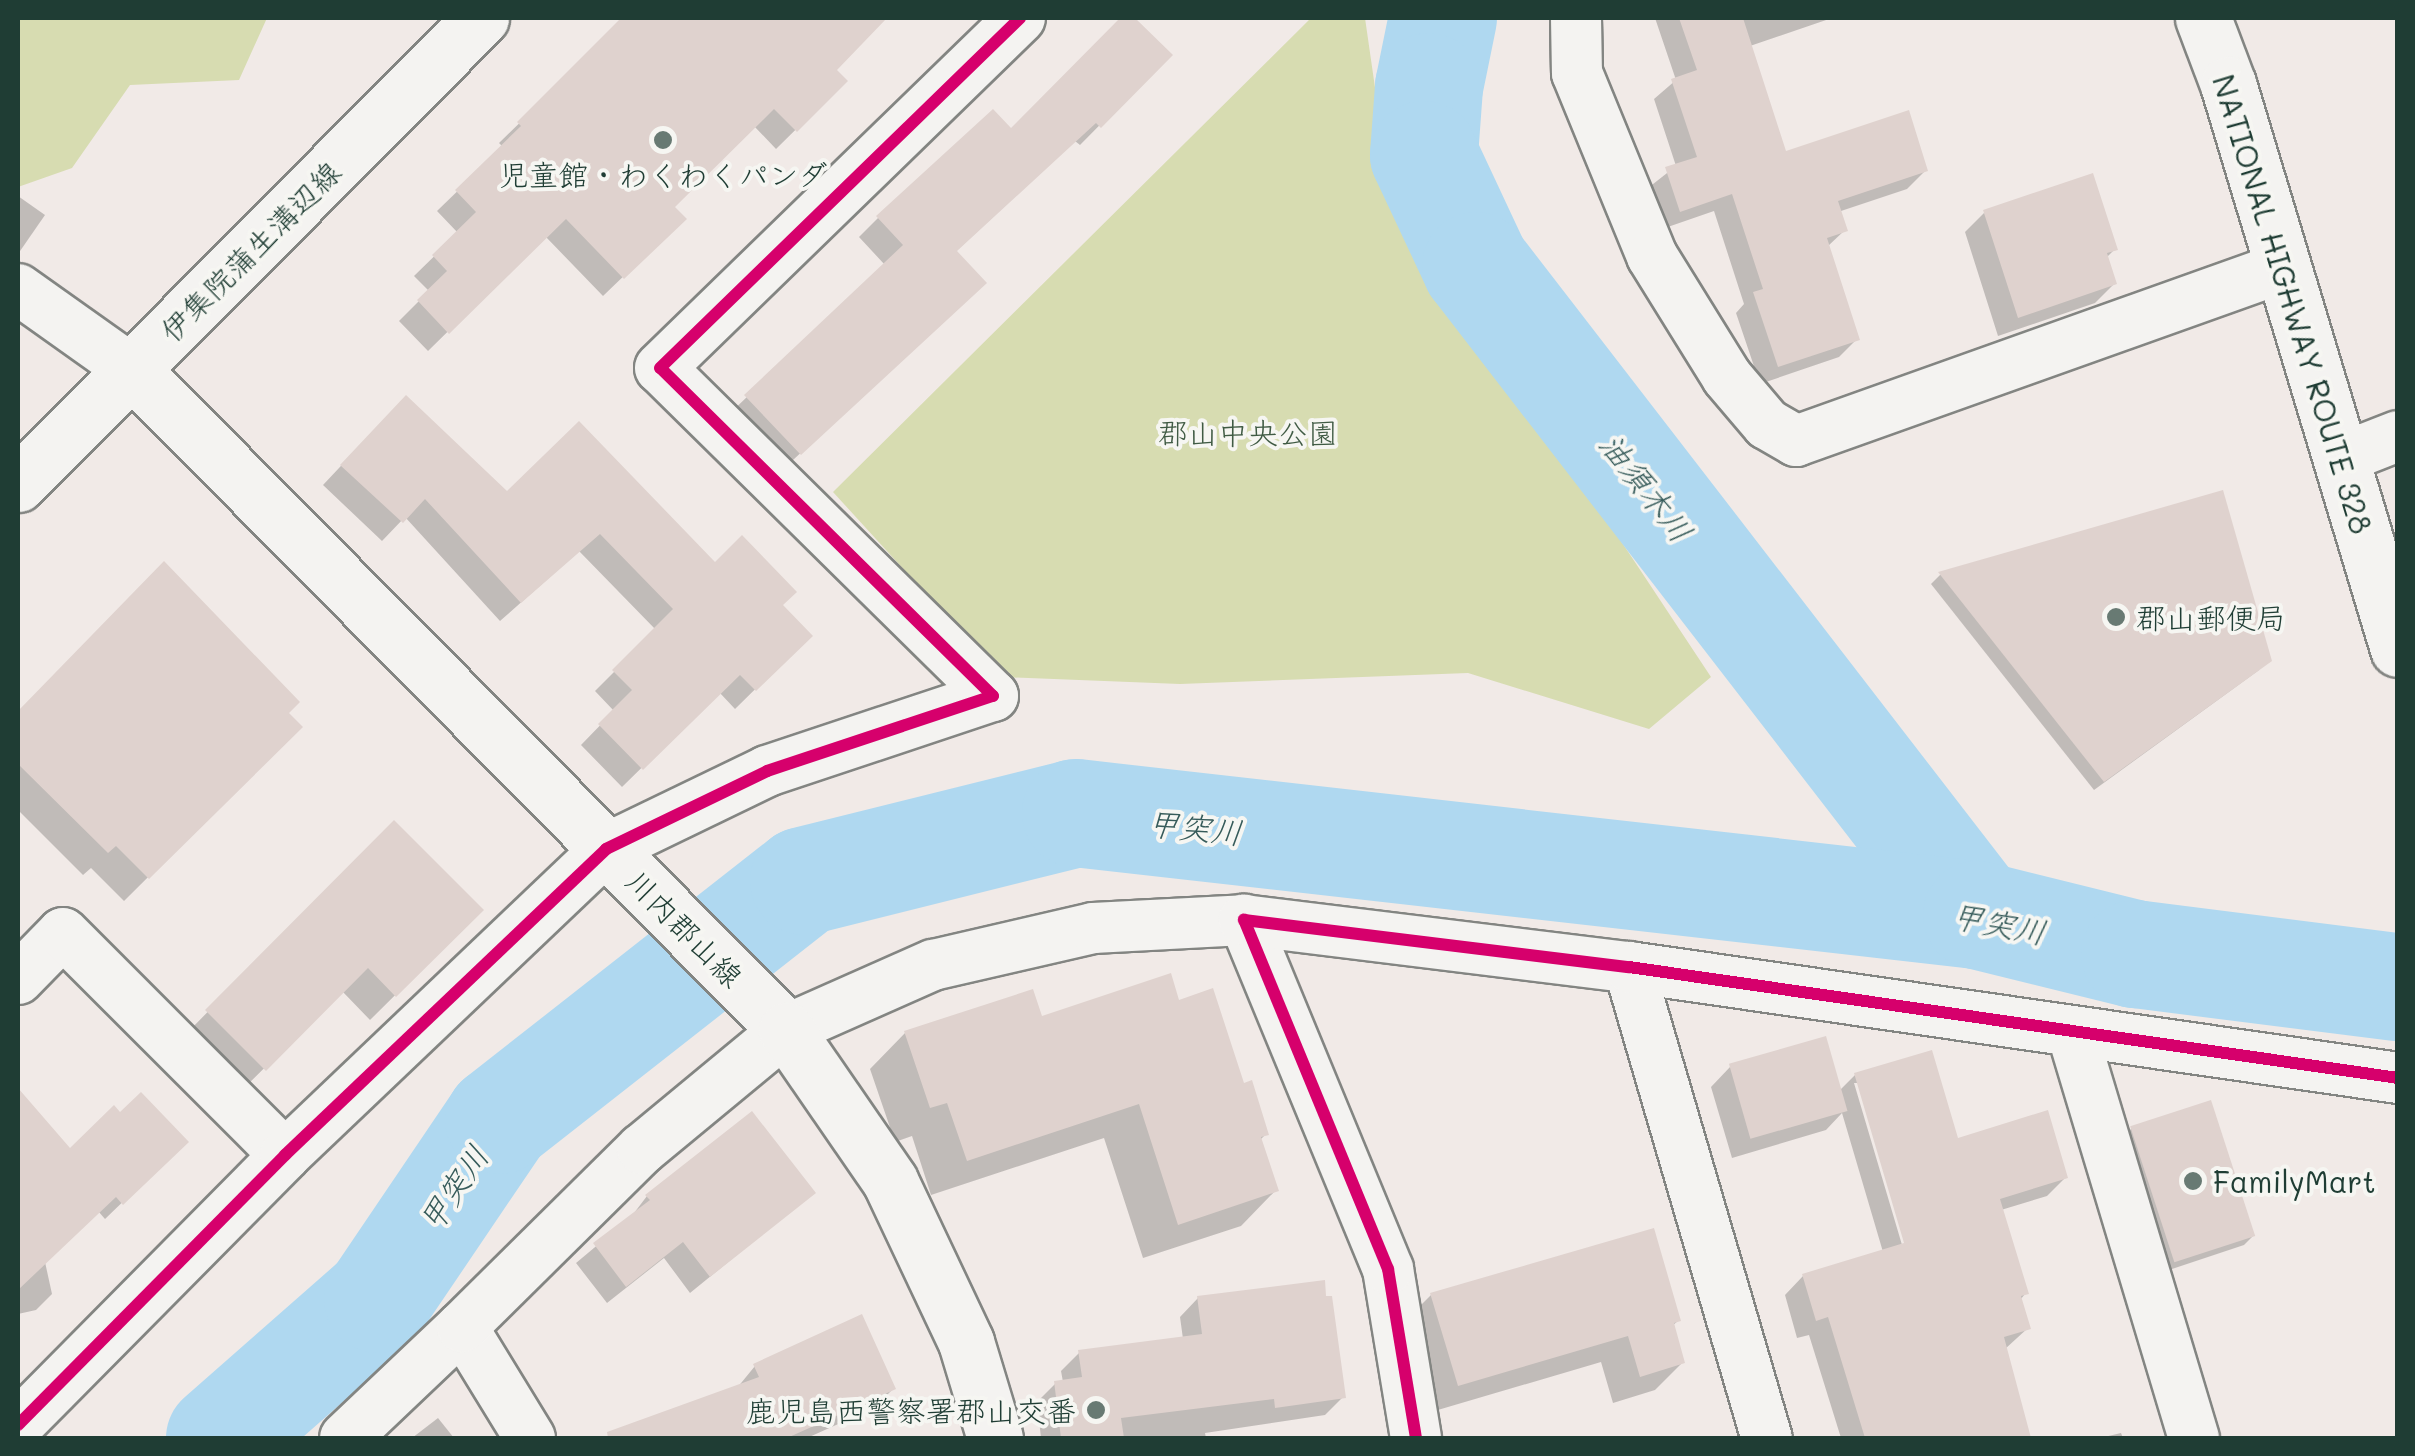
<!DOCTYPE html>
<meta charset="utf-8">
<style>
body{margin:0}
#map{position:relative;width:2415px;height:1456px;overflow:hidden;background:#f1eae7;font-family:Mali,"Klee One",sans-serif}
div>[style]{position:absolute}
.green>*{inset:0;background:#d7dcb1}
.shadow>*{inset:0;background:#0003}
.river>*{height:108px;margin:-54px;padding:0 54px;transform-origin:54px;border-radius:54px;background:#afd8f0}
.building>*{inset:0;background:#dfd2ce;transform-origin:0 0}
.roads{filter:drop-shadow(2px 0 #838582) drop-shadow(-2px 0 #838582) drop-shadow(0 2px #838582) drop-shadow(0 -2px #838582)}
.street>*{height:50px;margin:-25px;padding:0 25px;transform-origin:25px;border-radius:25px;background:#f4f3f1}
.primary>*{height:55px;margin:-27.5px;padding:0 27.5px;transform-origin:27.5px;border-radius:27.5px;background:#f4f3f1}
.highway>*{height:55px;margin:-27.5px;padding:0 27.5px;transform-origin:27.5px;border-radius:27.5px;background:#f4f3f1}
.cycleway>*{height:12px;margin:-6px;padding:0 6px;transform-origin:6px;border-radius:6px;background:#d6006c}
.dots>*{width:28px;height:28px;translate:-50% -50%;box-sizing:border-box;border:5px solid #f6f6f2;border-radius:50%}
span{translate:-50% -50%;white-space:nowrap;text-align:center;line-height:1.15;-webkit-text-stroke:8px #f6f6f2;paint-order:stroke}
.poi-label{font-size:30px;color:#1f3d34}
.left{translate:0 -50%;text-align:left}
.right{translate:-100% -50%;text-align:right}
.street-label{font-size:30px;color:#1f3d34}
.park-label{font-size:30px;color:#405b44}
.water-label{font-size:32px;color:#365b5a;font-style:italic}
.frame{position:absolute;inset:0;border:20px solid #1f3d34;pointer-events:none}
</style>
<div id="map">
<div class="green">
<div style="clip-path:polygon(18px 18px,267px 18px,239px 80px,130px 85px,72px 168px,18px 187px)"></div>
<div style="clip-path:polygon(1311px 18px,1365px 18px,1390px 192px,1711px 677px,1649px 729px,1468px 673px,1180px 684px,1002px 677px,833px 492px)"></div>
</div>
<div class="shadow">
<div style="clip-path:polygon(627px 18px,884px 18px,834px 70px,845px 81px,776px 149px,754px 126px,672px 207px,683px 219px,603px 296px,545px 236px,428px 351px,399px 321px,429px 291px,414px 276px,458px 233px,437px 211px,503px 147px,499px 143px)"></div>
<div style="clip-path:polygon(1123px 18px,1131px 18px,1169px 55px,1080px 145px,1075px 141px,955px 252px,964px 302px,780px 472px,727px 416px,885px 265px,859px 237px,878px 218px,1011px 131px)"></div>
<div style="clip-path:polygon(1655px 18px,1832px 18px,1750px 46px,1785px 154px,1926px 170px,1907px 189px,1838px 212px,1845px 230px,1827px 247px,1857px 339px,1839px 357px,1760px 384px,1736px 313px,1744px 304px,1714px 211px,1662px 229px,1648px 188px,1676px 166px,1654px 99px,1676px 80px)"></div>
<div style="clip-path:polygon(18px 196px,45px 215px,18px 254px)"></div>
<div style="clip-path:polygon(1984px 213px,2115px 249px,2106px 258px,2114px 284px,2095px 303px,1998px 336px,1965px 232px)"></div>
<div style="clip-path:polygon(386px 418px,507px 494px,715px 565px,780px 606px,809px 636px,735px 709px,719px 692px,622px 787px,581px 745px,614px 711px,595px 691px,656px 630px,579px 551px,500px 621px,405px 517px,382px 541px,323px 485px)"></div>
<div style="clip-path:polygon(2222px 493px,2259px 670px,2094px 790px,1931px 584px,1940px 575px)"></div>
<div style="clip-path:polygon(164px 565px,299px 727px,124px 901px,91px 868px,83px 875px,18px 810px,18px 714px)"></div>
<div style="clip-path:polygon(394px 823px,481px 910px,370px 1020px,342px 991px,239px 1093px,183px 1037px)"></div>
<div style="clip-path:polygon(1178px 1003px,1243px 1086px,1266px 1134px,1260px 1140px,1276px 1190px,1241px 1226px,1143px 1258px,1104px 1138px,931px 1195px,912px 1136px,895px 1142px,870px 1069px,905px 1033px)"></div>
<div style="clip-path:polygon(evenodd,1730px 1067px,1840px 1090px,1855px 1075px,1957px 1141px,2066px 1177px,2047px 1196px,2001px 1210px,2026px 1293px,2020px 1300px,2028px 1328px,2005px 1349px,2028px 1438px,1841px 1438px,1809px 1335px,1797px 1338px,1785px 1295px,1803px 1276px,1883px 1252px,1842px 1113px,1826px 1130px,1732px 1158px,1711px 1087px,1730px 1067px,1854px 1083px,1860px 1083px,1910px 1254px,1905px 1255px,1854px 1083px)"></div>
<div style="clip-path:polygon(18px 1092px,70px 1152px,120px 1116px,185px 1142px,105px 1219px,98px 1211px,45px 1262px,52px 1294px,36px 1310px,18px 1314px)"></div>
<div style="clip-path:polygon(2132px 1128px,2253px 1236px,2244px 1245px,2166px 1271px,2122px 1138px)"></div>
<div style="clip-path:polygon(813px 1193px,690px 1293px,664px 1258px,607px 1303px,576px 1263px,631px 1217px,647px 1196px)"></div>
<div style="clip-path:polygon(1431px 1295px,1679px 1320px,1672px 1326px,1683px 1362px,1655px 1390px,1613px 1403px,1601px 1362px,1431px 1412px,1404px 1322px)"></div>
<div style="clip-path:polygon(1198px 1298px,1343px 1397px,1325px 1415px,1205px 1433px,1206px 1438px,1041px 1438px,1037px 1402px,1056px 1383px,1063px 1382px,1061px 1371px,1080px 1352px,1183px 1339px,1180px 1317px)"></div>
<div style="clip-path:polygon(755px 1366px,893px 1389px,874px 1408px,807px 1438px,623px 1438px,638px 1424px,737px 1388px)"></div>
<div style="clip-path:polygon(438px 1418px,454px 1438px,412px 1438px)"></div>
<div style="clip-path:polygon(2121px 1433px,2123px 1438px,2100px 1438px)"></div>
</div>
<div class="river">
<div style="left:1443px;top:18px;width:70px;rotate:101.5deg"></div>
<div style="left:1429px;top:87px;width:68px;rotate:94.2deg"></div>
<div style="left:1424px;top:155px;width:123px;rotate:64.9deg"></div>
<div style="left:1476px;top:266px;width:820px;rotate:52.33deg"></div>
<div style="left:220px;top:1438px;width:210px;rotate:-41.3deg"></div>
<div style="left:378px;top:1299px;width:216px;rotate:-55.9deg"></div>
<div style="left:499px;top:1120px;width:387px;rotate:-38.1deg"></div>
<div style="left:804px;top:881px;width:280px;rotate:-14deg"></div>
<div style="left:1076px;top:813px;width:907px;rotate:6.46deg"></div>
<div style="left:1977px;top:915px;width:163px;rotate:13.9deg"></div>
<div style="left:2135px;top:954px;width:265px;rotate:7.2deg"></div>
</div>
<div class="building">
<div style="clip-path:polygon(621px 18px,887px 18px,837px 70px,848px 81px,797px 132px,774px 109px,675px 207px,687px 219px,624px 279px,566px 219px,449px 334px,417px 300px,447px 271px,432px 255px,476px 212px,455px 190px,521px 126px,517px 122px)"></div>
<div style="clip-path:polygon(1120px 18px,1135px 18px,1173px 55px,1101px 128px,1096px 123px,957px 251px,987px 283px,801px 455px,744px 395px,903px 245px,876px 216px,993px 109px,1011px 128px)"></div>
<div style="clip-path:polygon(1679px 18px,1743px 18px,1786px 151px,1909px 110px,1928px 171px,1838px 201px,1848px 231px,1827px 238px,1860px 340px,1778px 367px,1753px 292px,1763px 289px,1732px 194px,1680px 212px,1665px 167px,1697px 157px,1671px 79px,1697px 70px)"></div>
<div style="clip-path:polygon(2093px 173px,2118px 250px,2107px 253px,2117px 284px,2018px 318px,1983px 210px)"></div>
<div style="clip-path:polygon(406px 395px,507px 491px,579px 421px,715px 562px,742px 535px,797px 592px,783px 605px,813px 636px,756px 691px,740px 675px,643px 770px,598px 724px,632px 690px,612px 670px,673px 609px,600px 534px,521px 603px,425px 499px,403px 523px,340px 465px)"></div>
<div style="clip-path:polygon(2223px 490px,2272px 661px,2104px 782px,1938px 572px)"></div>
<div style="clip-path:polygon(164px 561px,300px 702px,289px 713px,303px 727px,149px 879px,116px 846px,108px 853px,18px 764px,18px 711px)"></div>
<div style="clip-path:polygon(394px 820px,484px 910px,396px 997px,368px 968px,266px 1071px,205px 1010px)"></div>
<div style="clip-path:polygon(1171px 973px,1179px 1000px,1213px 988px,1244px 1083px,1252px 1080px,1269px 1135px,1261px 1137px,1279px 1191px,1178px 1225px,1139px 1104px,967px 1161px,947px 1103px,930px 1108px,904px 1031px,1033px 989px,1042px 1016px)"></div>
<div style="left:1826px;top:1036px;width:78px;height:101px;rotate:74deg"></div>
<div style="clip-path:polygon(1932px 1050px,1958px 1138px,2048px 1110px,2068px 1178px,2000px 1199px,2029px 1294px,2021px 1296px,2031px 1329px,2004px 1337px,2031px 1438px,1865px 1438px,1828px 1317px,1816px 1321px,1802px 1274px,1904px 1243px,1854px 1073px)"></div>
<div style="clip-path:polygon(18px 1088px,70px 1148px,114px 1105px,120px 1112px,141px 1092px,189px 1142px,123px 1205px,116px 1197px,18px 1290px)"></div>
<div style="left:2211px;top:1100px;width:143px;height:85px;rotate:72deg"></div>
<div style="clip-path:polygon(752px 1111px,816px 1193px,710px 1277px,683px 1242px,626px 1287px,593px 1243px,650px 1200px,645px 1195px)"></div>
<div style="clip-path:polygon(1654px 1228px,1681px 1321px,1674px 1323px,1685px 1363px,1640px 1377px,1628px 1336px,1458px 1386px,1430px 1293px)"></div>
<div style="clip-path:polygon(1325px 1280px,1326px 1296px,1332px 1296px,1346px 1398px,1275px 1408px,1274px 1399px,1121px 1418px,1124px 1438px,1061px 1438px,1054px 1381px,1082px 1377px,1078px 1350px,1202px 1334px,1197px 1296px)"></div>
<div style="clip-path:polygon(862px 1314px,896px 1389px,787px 1438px,608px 1438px,607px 1432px,759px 1377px,753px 1364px)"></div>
</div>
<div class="roads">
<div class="street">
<div style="left:1576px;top:18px;width:55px;rotate:89deg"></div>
<div style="left:1577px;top:73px;width:198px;rotate:67.7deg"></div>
<div style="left:1652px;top:256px;width:142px;rotate:58.2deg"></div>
<div style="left:1727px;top:377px;width:62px;rotate:49.6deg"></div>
<div style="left:1767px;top:424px;width:34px;rotate:30deg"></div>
<div style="left:1796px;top:441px;width:518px;rotate:-19.62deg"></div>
<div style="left:18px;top:289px;width:140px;rotate:35.4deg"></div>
<div style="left:2342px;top:458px;width:60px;rotate:-21.4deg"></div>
<div style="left:1629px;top:967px;width:491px;rotate:73.7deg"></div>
<div style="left:18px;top:979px;width:64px;rotate:-45.6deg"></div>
<div style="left:63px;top:933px;width:314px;rotate:45deg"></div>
<div style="left:2073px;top:1035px;width:421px;rotate:73.3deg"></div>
<div style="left:18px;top:1425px;width:380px;rotate:-45.3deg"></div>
<div style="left:285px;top:1155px;width:443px;rotate:-43.6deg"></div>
<div style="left:606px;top:849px;width:179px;rotate:-25.8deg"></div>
<div style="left:767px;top:771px;width:238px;rotate:-18.4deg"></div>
<div style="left:993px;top:696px;width:467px;rotate:-135.4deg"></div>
<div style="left:660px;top:368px;width:502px;rotate:-44.19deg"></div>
<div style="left:345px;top:1438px;width:161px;rotate:-43.5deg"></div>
<div style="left:530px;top:1438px;width:130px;rotate:-121.5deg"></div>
<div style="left:462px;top:1327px;width:253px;rotate:-44.7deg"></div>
<div style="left:642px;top:1149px;width:187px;rotate:-39.6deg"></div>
<div style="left:786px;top:1030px;width:161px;rotate:-23.9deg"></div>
<div style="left:933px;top:965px;width:164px;rotate:-13deg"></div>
<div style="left:1093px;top:928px;width:151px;rotate:-3deg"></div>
<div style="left:1416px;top:1438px;width:171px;rotate:-99.4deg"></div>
<div style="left:1388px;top:1269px;width:378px;rotate:-112.4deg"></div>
<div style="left:1244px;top:920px;width:388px;rotate:7deg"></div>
<div style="left:1629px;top:967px;width:777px;rotate:8.21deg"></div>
</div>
<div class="primary">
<div style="left:132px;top:370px;width:929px;rotate:45.26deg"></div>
<div style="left:786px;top:1030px;width:183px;rotate:55.4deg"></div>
<div style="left:890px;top:1181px;width:178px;rotate:64.7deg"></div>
<div style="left:966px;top:1342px;width:100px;rotate:73.2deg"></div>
<div style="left:18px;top:484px;width:657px;rotate:-45.19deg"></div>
</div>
<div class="highway">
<div style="left:2203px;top:18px;width:71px;rotate:69.3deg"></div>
<div style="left:2228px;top:84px;width:590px;rotate:73.25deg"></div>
</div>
</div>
<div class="cycleway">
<div style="left:18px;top:1425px;width:380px;rotate:-45.3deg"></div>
<div style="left:285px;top:1155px;width:443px;rotate:-43.6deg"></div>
<div style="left:606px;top:849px;width:179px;rotate:-25.8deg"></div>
<div style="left:767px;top:771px;width:238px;rotate:-18.4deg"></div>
<div style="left:993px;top:696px;width:467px;rotate:-135.4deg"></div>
<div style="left:660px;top:368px;width:502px;rotate:-44.19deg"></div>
<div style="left:1416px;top:1438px;width:171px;rotate:-99.4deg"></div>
<div style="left:1388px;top:1269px;width:378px;rotate:-112.4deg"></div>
<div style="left:1244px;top:920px;width:388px;rotate:7deg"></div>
<div style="left:1629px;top:967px;width:777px;rotate:8.21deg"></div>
</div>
<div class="dots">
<div style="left:663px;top:140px;background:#687a73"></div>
<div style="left:2116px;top:617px;background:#687a73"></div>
<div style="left:2193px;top:1181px;background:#687a73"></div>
<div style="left:1096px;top:1410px;background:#687a73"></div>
</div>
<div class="poi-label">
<span style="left:663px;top:174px">児童館・わくわくパンダ</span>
<span class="left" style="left:2136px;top:617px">郡山郵便局</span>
<span class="left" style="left:2213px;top:1181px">FamilyMart</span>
<span class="right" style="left:1076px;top:1410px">鹿児島西警察署郡山交番</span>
</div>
<div class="street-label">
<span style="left:250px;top:251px;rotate:-45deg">伊集院蒲生溝辺線</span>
<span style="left:2293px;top:304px;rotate:73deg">NATIONAL HIGHWAY ROUTE 328</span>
<span style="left:685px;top:928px;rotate:45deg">川内郡山線</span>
</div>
<div class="park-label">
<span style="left:1248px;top:432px">郡山中央公園</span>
</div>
<div class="water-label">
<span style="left:1647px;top:487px;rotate:52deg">油須木川</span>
<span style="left:1195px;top:827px;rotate:6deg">甲突川</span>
<span style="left:1999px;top:923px;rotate:11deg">甲突川</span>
<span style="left:453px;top:1188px;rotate:-56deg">甲突川</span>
</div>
<div class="frame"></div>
</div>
